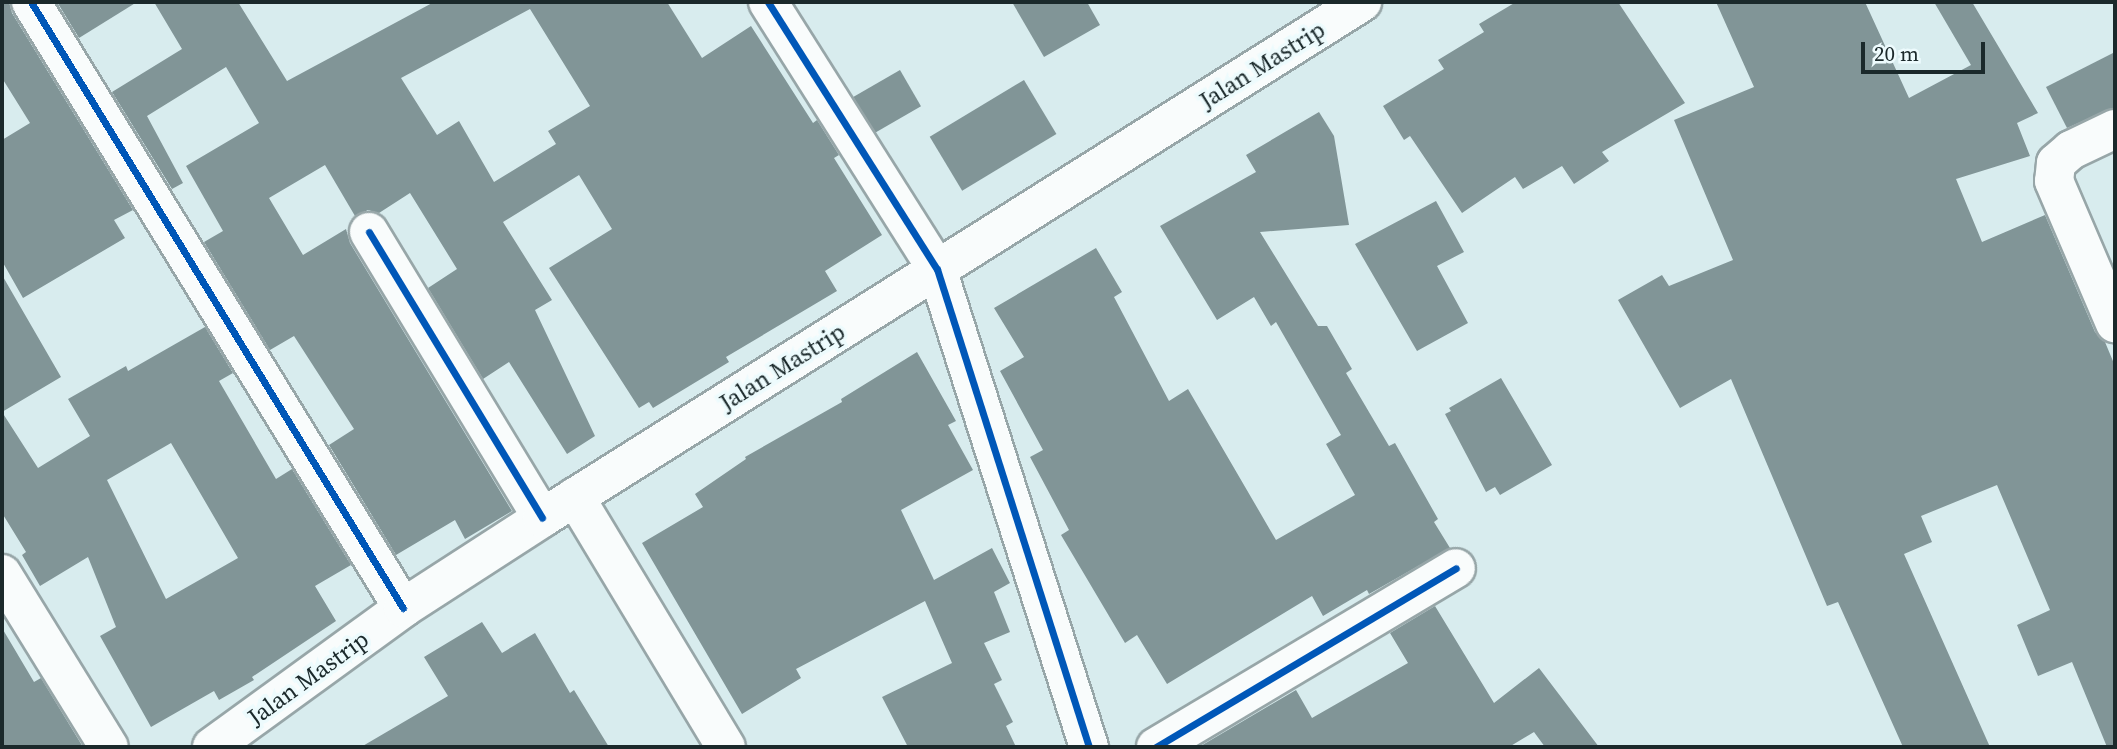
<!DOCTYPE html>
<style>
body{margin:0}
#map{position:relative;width:2117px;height:749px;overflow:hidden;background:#d8ecee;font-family:"Source Serif 4",serif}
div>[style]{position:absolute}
.building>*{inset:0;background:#819597;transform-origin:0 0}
.roads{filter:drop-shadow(2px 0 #97a6a8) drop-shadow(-2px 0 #97a6a8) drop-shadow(0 2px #97a6a8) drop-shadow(0 -2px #97a6a8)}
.street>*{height:38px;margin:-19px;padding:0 19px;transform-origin:19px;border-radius:19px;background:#f9fcfc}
.secondary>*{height:38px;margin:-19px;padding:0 19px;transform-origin:19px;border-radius:19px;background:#f9fcfc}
.cycleway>*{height:7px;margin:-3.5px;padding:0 3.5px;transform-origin:3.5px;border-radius:3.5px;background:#0057b8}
span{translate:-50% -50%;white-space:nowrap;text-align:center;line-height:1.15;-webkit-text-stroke:7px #edfbfd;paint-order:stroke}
.street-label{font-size:24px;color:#1b292b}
.frame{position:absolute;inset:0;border:4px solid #1b292b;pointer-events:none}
.scale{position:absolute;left:1861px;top:42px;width:124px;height:32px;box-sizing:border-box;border:4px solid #1b292b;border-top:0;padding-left:9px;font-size:21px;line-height:24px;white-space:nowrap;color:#1b292b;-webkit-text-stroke:5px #edfbfd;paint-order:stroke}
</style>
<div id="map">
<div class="building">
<div style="clip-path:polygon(2px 2px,9px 2px,12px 13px,133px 210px,114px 220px,125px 238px,23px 298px,2px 261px,2px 140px,30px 123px,2px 78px)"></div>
<div style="clip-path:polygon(57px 2px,137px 2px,79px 38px)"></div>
<div style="clip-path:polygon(evenodd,154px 2px,238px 2px,287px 81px,434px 2px,667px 2px,702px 58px,751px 26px,813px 123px,817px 120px,839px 155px,834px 158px,882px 235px,825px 271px,837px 291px,726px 357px,729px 362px,653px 408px,649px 402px,639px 408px,549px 268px,612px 229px,579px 175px,503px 222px,552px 300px,535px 310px,595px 436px,567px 454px,509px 362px,483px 379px,428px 288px,457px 269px,410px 193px,379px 213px,368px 210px,355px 216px,325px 165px,269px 198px,303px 255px,346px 229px,350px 243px,512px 511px,465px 539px,455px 520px,396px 555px,329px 445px,354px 429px,294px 336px,270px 350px,204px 242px,223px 231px,186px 166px,259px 123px,226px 67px,147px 116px,183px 183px,172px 189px,112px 92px,182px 49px,154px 2px,530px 9px,590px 106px,548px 131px,556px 144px,494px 182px,459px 121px,437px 135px,401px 78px,530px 9px)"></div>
<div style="clip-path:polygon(1012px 2px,1087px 2px,1100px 25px,1044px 57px)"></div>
<div style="clip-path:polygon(1516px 2px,1618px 2px,1685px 103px,1602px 152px,1609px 161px,1574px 184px,1562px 166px,1523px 189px,1515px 177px,1462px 213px,1410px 136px,1404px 140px,1383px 106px,1444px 69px,1438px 60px,1484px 32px,1479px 24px)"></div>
<div style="clip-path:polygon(1716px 2px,1865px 2px,1909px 98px,1971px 65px,1934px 2px,1972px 2px,2038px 113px,2017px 123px,2030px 156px,1956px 179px,1982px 242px,2045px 215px,2095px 332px,2105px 342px,2115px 366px,2115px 747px,2107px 747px,2072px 662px,2038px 676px,2017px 625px,2050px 610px,1997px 485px,1921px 516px,1932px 542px,1904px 554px,1990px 747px,1903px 747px,1838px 602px,1827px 606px,1731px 379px,1680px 408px,1618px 300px,1662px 275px,1669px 286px,1733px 260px,1674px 120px,1754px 87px)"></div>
<div style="clip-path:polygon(2115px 52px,2115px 107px,2067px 128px,2046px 87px)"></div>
<div style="left:900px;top:70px;width:42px;height:54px;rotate:60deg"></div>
<div style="left:1024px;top:80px;width:63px;height:110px;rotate:59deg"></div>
<div style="clip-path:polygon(1319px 112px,1334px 136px,1349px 225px,1260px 232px,1318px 326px,1327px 326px,1352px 369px,1346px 373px,1389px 446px,1395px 443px,1438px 519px,1434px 522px,1450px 548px,1369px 594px,1367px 590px,1323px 616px,1312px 596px,1167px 684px,1137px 635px,1125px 643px,1061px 535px,1069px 530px,1030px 457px,1043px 450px,1000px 371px,1024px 357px,994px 308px,1096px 248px,1122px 292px,1114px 297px,1169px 401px,1188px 389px,1276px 540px,1355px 495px,1326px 444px,1341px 435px,1276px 322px,1271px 326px,1254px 297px,1217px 320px,1160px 226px,1256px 172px,1246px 155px)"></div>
<div style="clip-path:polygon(1436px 201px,1464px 252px,1437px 266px,1468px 323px,1417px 351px,1355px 244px)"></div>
<div style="clip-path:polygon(evenodd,2px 275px,61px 377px,2px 412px,38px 468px,90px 436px,68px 399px,126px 366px,128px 371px,205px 327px,233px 373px,219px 381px,276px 479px,292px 469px,351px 565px,315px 586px,336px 621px,252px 677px,254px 680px,219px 700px,214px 691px,151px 727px,100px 636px,116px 627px,88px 557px,40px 586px,22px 555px,26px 552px,2px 513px,2px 275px,171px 443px,238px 558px,166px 599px,107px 480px,171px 443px)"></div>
<div style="clip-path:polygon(917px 352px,956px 421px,948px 425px,973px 470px,901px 510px,934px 580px,992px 548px,1010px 583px,994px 592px,1010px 632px,984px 643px,1002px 680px,994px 684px,1013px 722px,1006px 726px,1016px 747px,908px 747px,882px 697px,952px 663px,925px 601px,796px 669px,801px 678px,742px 714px,642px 543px,703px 507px,695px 494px,746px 459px,745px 457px,842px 402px,841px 399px)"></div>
<div style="clip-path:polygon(1501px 378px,1552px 465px,1500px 495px,1495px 487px,1486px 492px,1445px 414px,1451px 411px,1449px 408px)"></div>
<div style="clip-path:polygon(1435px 606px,1494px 703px,1539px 668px,1599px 747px,1545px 747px,1534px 732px,1509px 747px,1199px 747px,1296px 690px,1312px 718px,1408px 663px,1390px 633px)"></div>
<div style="clip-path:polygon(482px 622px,502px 653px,535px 633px,570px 693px,574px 690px,609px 747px,361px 747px,448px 696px,424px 657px)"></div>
<div style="clip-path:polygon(2px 628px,34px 682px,41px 678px,83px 747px,2px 747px)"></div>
</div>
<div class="roads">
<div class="street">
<div style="left:31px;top:2px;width:711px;rotate:58.46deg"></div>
<div style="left:2115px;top:129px;width:49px;rotate:154.5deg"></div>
<div style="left:2071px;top:150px;width:20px;rotate:139deg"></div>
<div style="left:2056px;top:163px;width:18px;rotate:96deg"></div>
<div style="left:2054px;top:181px;width:155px;rotate:66.8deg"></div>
<div style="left:369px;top:232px;width:334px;rotate:58.8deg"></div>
<div style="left:937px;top:269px;width:502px;rotate:72.36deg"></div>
<div style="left:575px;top:497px;width:292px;rotate:58.9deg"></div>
<div style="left:2px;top:574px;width:203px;rotate:58.3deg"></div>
<div style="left:1156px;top:747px;width:349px;rotate:-30.8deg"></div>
</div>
<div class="secondary">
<div style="left:768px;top:2px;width:316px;rotate:57.7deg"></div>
<div style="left:212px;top:747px;width:236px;rotate:-36deg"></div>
<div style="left:403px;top:608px;width:166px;rotate:-32.9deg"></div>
<div style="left:542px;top:518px;width:969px;rotate:-32.18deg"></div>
</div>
</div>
<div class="cycleway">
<div style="left:31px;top:2px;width:711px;rotate:58.46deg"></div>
<div style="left:768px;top:2px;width:316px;rotate:57.7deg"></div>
<div style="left:937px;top:269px;width:502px;rotate:72.36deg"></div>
<div style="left:369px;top:232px;width:334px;rotate:58.8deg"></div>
<div style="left:1156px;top:747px;width:349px;rotate:-30.8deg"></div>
</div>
<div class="street-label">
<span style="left:1262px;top:65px;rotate:-32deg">Jalan Mastrip</span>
<span style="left:782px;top:367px;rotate:-32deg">Jalan Mastrip</span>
<span style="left:308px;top:678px;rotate:-36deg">Jalan Mastrip</span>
</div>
<div class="frame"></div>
<div class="scale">20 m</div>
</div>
